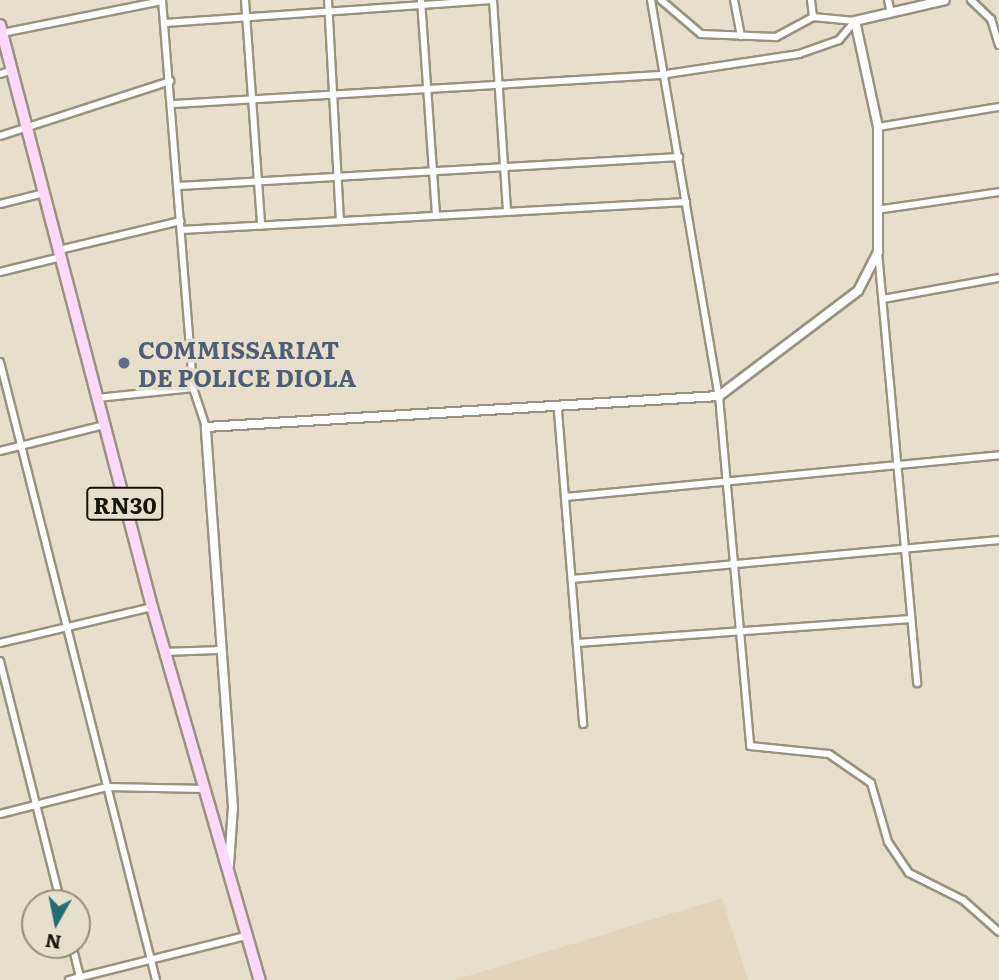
<!DOCTYPE html>
<style>
body{margin:0}
#map{position:relative;width:999px;height:980px;overflow:hidden;background:#e7decb;font-family:Literata,serif}
div>[style]{position:absolute}
.built>*{inset:0;background:#e2d5bb}
.roads{filter:drop-shadow(2px 0 #9a9280) drop-shadow(-2px 0 #9a9280) drop-shadow(0 2px #9a9280) drop-shadow(0 -2px #9a9280)}
.minor>*{height:6px;margin:-3px;padding:0 3px;transform-origin:3px;border-radius:3px;background:#fff}
.tertiary>*{height:8px;margin:-4px;padding:0 4px;transform-origin:4px;border-radius:4px;background:#fff}
.primary>*{height:10px;margin:-5px;padding:0 5px;transform-origin:5px;border-radius:5px;background:#fcd8fa}
.dots>*{width:19px;height:19px;translate:-50% -50%;box-sizing:border-box;border:4px solid #e7decb;border-radius:50%}
span{translate:-50% -50%;white-space:nowrap;text-align:center;line-height:1.15;-webkit-text-stroke:7px #e7decb;paint-order:stroke}
.shield-label span{padding:2px 5px;background:#e7decb;border:2px solid;border-radius:5px;-webkit-text-stroke-width:0}
.shield-label{font-size:23px;color:#16130c;font-weight:700}
.service-label{font-size:24px;color:#4e5e75;font-weight:700}
.left{translate:0 -50%;text-align:left}
.north{position:absolute;left:21px;top:889px;width:70px;height:70px;box-sizing:border-box;background:#e7decb;border:2px solid #938d7f;border-radius:50%;rotate:189deg;font-size:19px;font-weight:700;line-height:28px;text-align:center;color:#16130c}
.north::after{content:'';display:block;margin:auto;width:24px;height:32px;background:#236d77;clip-path:polygon(50% 0,100% 100%,50% 72%,0 100%)}
</style>
<div id="map">
<div class="built">
<div style="clip-path:polygon(722px 898px,748px 980px,455px 980px)"></div>
</div>
<div class="roads">
<div class="minor">
<div style="left:162px;top:0;width:389px;rotate:85.4deg"></div>
<div style="left:193px;top:388px;width:41px;rotate:71.6deg"></div>
<div style="left:245px;top:0;width:226px;rotate:85.9deg"></div>
<div style="left:328px;top:0;width:220px;rotate:86.9deg"></div>
<div style="left:421px;top:0;width:216px;rotate:86deg"></div>
<div style="left:493px;top:0;width:210px;rotate:86.2deg"></div>
<div style="left:651px;top:0;width:402px;rotate:80.3deg"></div>
<div style="left:719px;top:396px;width:351px;rotate:84.9deg"></div>
<div style="left:750px;top:746px;width:79px;rotate:5.8deg"></div>
<div style="left:829px;top:754px;width:51px;rotate:34.6deg"></div>
<div style="left:871px;top:783px;width:61px;rotate:73.9deg"></div>
<div style="left:888px;top:842px;width:37px;rotate:56deg"></div>
<div style="left:909px;top:873px;width:60px;rotate:26.6deg"></div>
<div style="left:963px;top:900px;width:48px;rotate:41.6deg"></div>
<div style="left:661px;top:0;width:52px;rotate:40.4deg"></div>
<div style="left:701px;top:34px;width:75px;rotate:2.3deg"></div>
<div style="left:776px;top:37px;width:42px;rotate:-28.4deg"></div>
<div style="left:813px;top:17px;width:42px;rotate:5.4deg"></div>
<div style="left:734px;top:0;width:37px;rotate:79deg"></div>
<div style="left:811px;top:0;width:17px;rotate:83deg"></div>
<div style="left:888px;top:0;width:9px;rotate:77deg"></div>
<div style="left:971px;top:0;width:28px;rotate:44deg"></div>
<div style="left:991px;top:19px;width:27px;rotate:73deg"></div>
<div style="left:165px;top:23px;width:328px;rotate:-4deg"></div>
<div style="left:2px;top:33px;width:163px;rotate:-11.3deg"></div>
<div style="left:0;top:74px;width:10px;rotate:-17deg"></div>
<div style="left:174px;top:104px;width:487px;rotate:-3.4deg"></div>
<div style="left:660px;top:75px;width:141px;rotate:-8.6deg"></div>
<div style="left:799px;top:54px;width:42px;rotate:-19.3deg"></div>
<div style="left:839px;top:40px;width:25px;rotate:-50deg"></div>
<div style="left:878px;top:127px;width:123px;rotate:-9.4deg"></div>
<div style="left:0;top:136px;width:179px;rotate:-17.9deg"></div>
<div style="left:179px;top:186px;width:501px;rotate:-3.32deg"></div>
<div style="left:0;top:204px;width:45px;rotate:-14deg"></div>
<div style="left:883px;top:209px;width:117px;rotate:-8.3deg"></div>
<div style="left:181px;top:230px;width:506px;rotate:-3.17deg"></div>
<div style="left:59px;top:250px;width:125px;rotate:-13.4deg"></div>
<div style="left:878px;top:252px;width:433px;rotate:84.8deg"></div>
<div style="left:0;top:272px;width:63px;rotate:-13.8deg"></div>
<div style="left:883px;top:299px;width:118px;rotate:-10.3deg"></div>
<div style="left:0;top:362px;width:637px;rotate:75.83deg"></div>
<div style="left:97px;top:398px;width:97px;rotate:-5.9deg"></div>
<div style="left:558px;top:411px;width:314px;rotate:85.4deg"></div>
<div style="left:0;top:451px;width:107px;rotate:-14deg"></div>
<div style="left:566px;top:497px;width:435px;rotate:-5.5deg"></div>
<div style="left:572px;top:579px;width:429px;rotate:-5.2deg"></div>
<div style="left:0;top:643px;width:156px;rotate:-13.3deg"></div>
<div style="left:577px;top:643px;width:335px;rotate:-4.1deg"></div>
<div style="left:166px;top:652px;width:55px;rotate:-2.1deg"></div>
<div style="left:0;top:661px;width:250px;rotate:75.9deg"></div>
<div style="left:0;top:814px;width:110px;rotate:-14.2deg"></div>
<div style="left:107px;top:787px;width:99px;rotate:1.2deg"></div>
<div style="left:72px;top:945px;width:34px;rotate:76deg"></div>
<div style="left:69px;top:980px;width:182px;rotate:-14deg"></div>
</div>
<div class="tertiary">
<div style="left:229px;top:865px;width:58px;rotate:-86.1deg"></div>
<div style="left:233px;top:807px;width:381px;rotate:-94.1deg"></div>
<div style="left:206px;top:427px;width:514px;rotate:-3.46deg"></div>
<div style="left:719px;top:396px;width:174px;rotate:-37.1deg"></div>
<div style="left:858px;top:291px;width:44px;rotate:-62.9deg"></div>
<div style="left:878px;top:252px;width:125px;rotate:-90deg"></div>
<div style="left:878px;top:127px;width:108px;rotate:-102.2deg"></div>
<div style="left:855px;top:21px;width:92px;rotate:-13.1deg"></div>
</div>
<div class="primary">
<div style="left:0;top:25px;width:602px;rotate:75.36deg"></div>
<div style="left:152px;top:607px;width:388px;rotate:73.9deg"></div>
</div>
</div>
<div class="dots">
<div style="left:124px;top:363px;background:#5c6f8a"></div>
</div>
<div class="shield-label">
<span style="left:125px;top:504px">RN30</span>
</div>
<div class="service-label">
<span class="left" style="left:138px;top:363px">COMMISSARIAT<br>DE POLICE DIOLA</span>
</div>
<div class="north">N</div>
</div>
